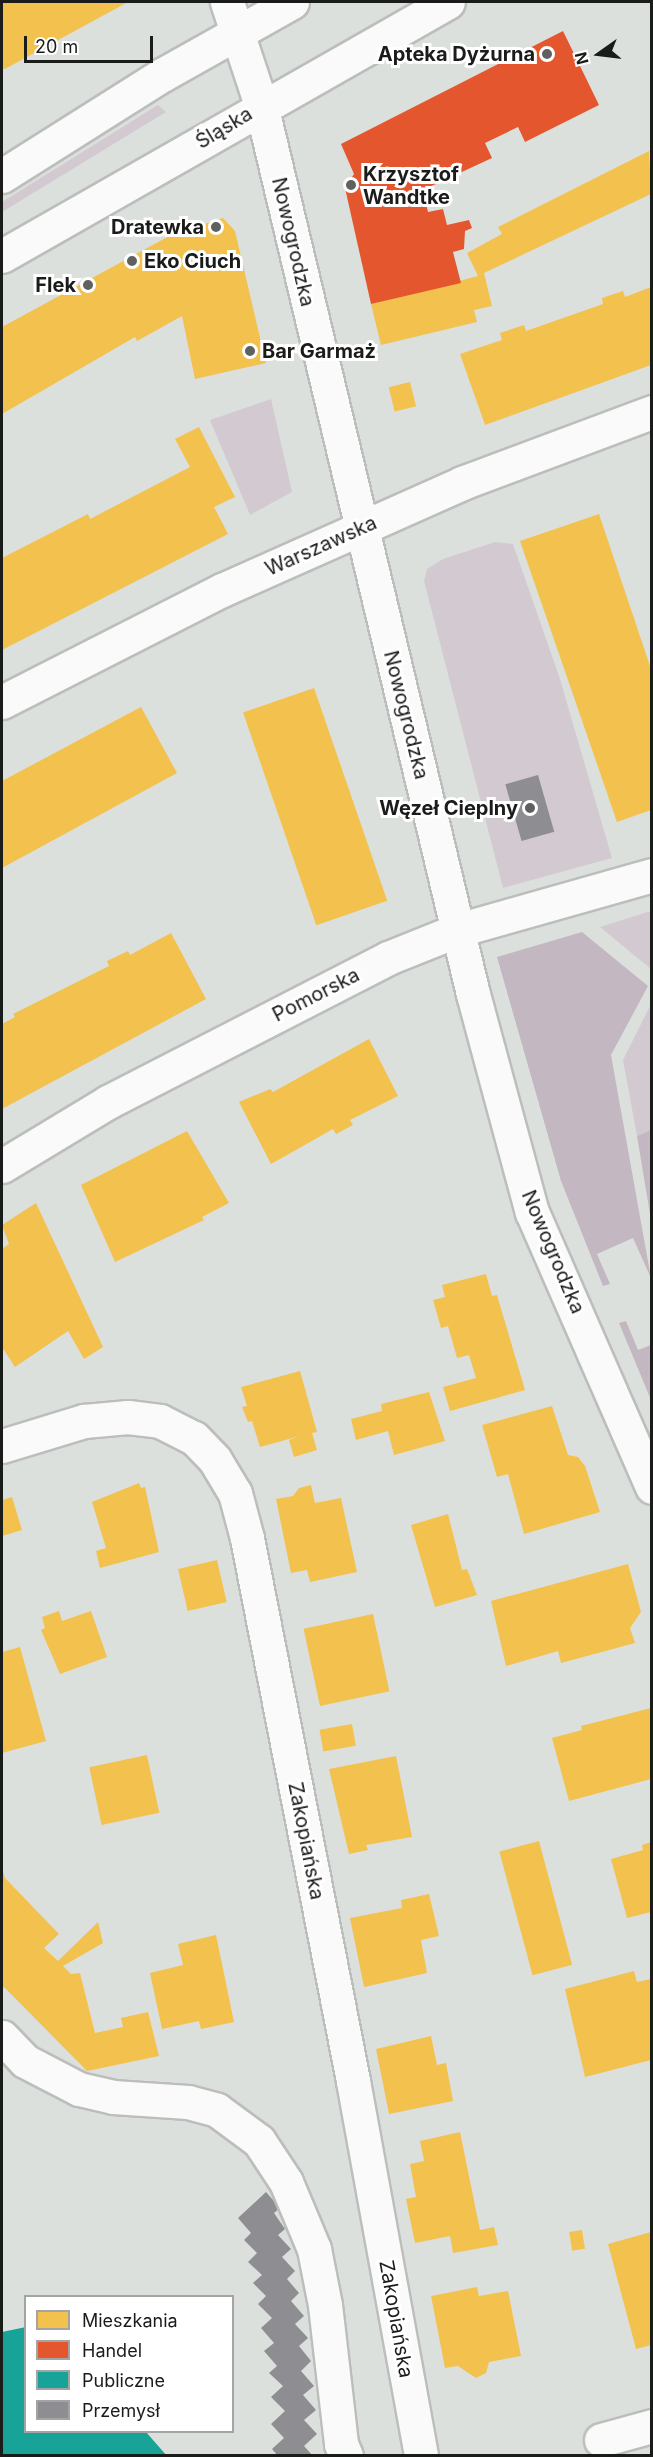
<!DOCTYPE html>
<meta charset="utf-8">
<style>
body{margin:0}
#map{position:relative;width:653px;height:2457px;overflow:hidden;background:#dce0dd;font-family:Inter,sans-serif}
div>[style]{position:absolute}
.green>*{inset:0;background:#d3c9d1}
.forest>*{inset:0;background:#c3b7c2}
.homes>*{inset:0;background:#f2c14e;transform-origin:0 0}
.shops>*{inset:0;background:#e4572e}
.public>*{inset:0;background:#17a398}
.industry>*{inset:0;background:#8d8d92;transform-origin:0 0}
.roads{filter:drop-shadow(2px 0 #bcbebc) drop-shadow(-2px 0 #bcbebc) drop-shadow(0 2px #bcbebc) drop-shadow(0 -2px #bcbebc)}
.minor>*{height:33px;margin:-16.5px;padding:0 16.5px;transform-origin:16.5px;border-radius:16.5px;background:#fafafa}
.major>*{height:33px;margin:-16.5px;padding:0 16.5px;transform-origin:16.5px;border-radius:16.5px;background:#fafafa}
.dots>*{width:16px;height:16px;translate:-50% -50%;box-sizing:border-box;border:3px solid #fff;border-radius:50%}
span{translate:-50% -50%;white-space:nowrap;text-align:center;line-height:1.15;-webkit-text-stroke:6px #fff;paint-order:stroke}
.poi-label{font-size:20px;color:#1a1c1a;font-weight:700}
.right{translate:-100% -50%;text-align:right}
.left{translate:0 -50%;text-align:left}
.street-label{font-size:20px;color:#1a1c1a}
.frame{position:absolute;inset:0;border:3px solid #1a1c1a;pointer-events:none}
.legend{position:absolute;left:24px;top:2295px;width:210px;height:138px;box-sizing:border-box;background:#fff;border:2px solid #a3a4a3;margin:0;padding:8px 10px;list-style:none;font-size:18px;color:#1a1c1a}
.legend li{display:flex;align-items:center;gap:12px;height:30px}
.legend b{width:30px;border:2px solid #a3a4a3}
.north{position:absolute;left:569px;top:24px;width:60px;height:60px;-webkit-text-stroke:4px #fff;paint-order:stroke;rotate:256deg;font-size:16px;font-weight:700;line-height:24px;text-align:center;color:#1a1c1a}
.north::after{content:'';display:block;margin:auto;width:21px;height:27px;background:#1a1c1a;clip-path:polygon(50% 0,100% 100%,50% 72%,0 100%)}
.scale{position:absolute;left:24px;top:36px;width:129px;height:27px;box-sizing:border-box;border:3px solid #1a1c1a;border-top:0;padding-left:8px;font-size:18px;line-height:21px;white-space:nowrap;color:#1a1c1a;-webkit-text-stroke:4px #fff;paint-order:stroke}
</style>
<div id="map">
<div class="green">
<div style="clip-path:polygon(158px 105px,166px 112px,2px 212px,2px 202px)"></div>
<div style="clip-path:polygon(271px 399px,292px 492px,250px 515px,210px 420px)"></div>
<div style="clip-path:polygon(495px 542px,513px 544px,560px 679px,612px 858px,503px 888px,424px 581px,427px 569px,443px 559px)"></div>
<div style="clip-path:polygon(651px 911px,652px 911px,651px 969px,600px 927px)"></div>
<div style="clip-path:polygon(651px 1004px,651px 1130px,637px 1136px,623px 1060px)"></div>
</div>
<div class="forest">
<div style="clip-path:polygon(582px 932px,648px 986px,611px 1055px,651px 1278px,633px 1238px,597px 1254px,610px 1284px,603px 1286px,561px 1181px,497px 957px)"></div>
<div style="clip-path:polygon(651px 1130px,651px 1220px,637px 1136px)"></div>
<div style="clip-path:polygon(626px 1321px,638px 1350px,651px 1345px,651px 1400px,619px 1323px)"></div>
</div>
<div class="homes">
<div style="clip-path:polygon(2px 2px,128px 2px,5px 69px,2px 68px)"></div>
<div style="clip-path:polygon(649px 151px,651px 194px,484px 273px,492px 306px,474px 310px,477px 322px,381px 345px,371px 304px,478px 276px,467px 253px,502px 234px,498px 227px)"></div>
<div style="clip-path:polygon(223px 218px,235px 231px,266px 363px,195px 379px,182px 316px,137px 341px,135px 337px,2px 414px,2px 327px,195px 222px,198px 226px)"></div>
<div style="clip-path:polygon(651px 287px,651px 365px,485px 425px,460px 354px,502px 340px,500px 333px,524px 325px,526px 331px,603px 304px,602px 298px,623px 291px,625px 297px)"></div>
<div style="left:410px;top:382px;width:25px;height:22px;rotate:76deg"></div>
<div style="clip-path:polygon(199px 427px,235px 497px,214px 507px,228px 534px,2px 650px,2px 558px,88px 514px,90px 519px,190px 467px,175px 439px)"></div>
<div style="clip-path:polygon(599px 514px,651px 669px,651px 810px,617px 822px,520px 541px)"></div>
<div style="left:314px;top:688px;width:225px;height:75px;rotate:71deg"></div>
<div style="clip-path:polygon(141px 707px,177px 773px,2px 868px,2px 781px)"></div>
<div style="clip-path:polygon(171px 933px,206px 999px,2px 1109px,2px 1024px,15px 1017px,13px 1014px,109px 966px,107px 961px,128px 951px,130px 955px)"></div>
<div style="clip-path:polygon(369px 1039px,398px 1096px,350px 1120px,353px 1125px,336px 1134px,333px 1129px,271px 1164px,239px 1102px,270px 1089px,273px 1092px)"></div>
<div style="clip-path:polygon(187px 1131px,229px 1203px,202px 1217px,204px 1220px,115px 1262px,81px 1185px)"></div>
<div style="clip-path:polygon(36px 1203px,103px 1347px,84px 1359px,68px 1331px,15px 1367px,2px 1347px,2px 1249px,9px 1244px,2px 1225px)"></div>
<div style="clip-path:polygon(486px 1274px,492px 1296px,497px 1295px,525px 1390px,450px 1411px,443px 1387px,476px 1378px,469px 1355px,457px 1358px,448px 1326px,441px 1328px,433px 1300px,445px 1297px,442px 1285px)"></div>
<div style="clip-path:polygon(300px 1371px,317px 1432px,312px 1433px,317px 1450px,294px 1457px,289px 1440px,300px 1436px,260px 1447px,252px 1421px,248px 1422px,242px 1407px,247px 1406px,241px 1387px)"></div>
<div style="clip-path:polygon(429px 1392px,445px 1441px,394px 1455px,388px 1431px,356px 1440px,351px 1419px,382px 1411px,381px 1404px)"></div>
<div style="clip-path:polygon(552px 1406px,568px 1455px,578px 1457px,585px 1466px,600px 1512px,524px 1534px,508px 1474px,497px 1477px,482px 1425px)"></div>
<div style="clip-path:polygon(139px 1483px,141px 1488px,145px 1487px,159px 1552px,100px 1568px,96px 1551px,106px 1548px,92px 1502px)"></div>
<div style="clip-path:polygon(311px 1485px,315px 1503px,341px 1498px,357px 1572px,310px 1582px,307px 1570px,291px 1573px,276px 1499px,293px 1496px,299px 1488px)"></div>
<div style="clip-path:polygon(12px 1497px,22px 1530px,2px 1536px,2px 1500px)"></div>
<div style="clip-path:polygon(448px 1514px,462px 1570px,467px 1569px,477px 1595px,435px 1607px,411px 1525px)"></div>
<div style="left:217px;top:1560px;width:43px;height:40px;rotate:77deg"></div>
<div style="clip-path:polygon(628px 1564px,641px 1612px,630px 1628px,635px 1643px,561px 1663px,558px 1651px,506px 1666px,491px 1601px)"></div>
<div style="clip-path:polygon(59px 1611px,62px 1621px,91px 1611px,107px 1657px,60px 1674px,41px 1630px,45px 1628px,42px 1617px)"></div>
<div style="left:373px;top:1614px;width:79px;height:71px;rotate:78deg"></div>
<div style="clip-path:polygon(20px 1647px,46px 1741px,2px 1753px,2px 1652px)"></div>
<div style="clip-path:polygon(651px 1708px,651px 1779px,569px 1801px,552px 1738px,582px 1730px,581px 1726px)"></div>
<div style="left:352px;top:1724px;width:22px;height:33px;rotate:80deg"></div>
<div style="left:147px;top:1755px;width:59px;height:59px;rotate:78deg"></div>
<div style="clip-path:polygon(396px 1756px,412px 1837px,366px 1845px,368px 1850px,349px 1854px,329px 1769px)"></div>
<div style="left:539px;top:1841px;width:128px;height:41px;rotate:75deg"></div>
<div style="clip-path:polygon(651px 1842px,651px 1912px,627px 1918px,611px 1859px,643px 1850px,642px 1845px)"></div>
<div style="clip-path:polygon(2px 1868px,5px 1878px,59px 1934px,44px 1948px,58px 1961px,98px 1922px,103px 1943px,63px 1966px,71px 1974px,80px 1973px,95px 2033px,123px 2027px,121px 2018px,148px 2012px,159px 2056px,87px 2071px,4px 1987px,2px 1990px)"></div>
<div style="clip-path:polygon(429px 1894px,439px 1936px,421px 1940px,427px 1973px,364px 1987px,350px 1918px,402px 1908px,401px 1900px)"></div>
<div style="clip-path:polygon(216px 1935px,234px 2022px,201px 2029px,199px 2021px,162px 2029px,150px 1973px,183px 1965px,178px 1944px)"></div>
<div style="clip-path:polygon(634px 1971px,637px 1982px,651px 1979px,651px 2060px,585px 2077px,565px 1989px)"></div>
<div style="clip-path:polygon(431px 2036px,437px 2065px,446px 2063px,453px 2101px,389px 2114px,376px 2049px)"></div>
<div style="clip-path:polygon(460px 2132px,480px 2230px,494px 2227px,498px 2245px,453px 2253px,450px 2236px,415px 2243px,406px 2199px,416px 2197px,410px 2164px,424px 2161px,420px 2141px)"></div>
<div style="left:582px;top:2230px;width:19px;height:13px;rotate:81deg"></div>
<div style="clip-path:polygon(651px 2232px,651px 2345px,636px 2349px,608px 2244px)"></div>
<div style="clip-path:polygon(477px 2287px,479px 2296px,508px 2291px,521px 2356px,489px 2362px,486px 2373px,476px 2378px,458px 2366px,445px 2368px,431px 2296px)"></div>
</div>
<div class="shops">
<div style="clip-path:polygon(563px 31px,599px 105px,525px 142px,518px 127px,485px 143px,492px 158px,423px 190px,428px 212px,443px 209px,447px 225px,469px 220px,472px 228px,465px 231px,464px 249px,453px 252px,461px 283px,371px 304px,345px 188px,354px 174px,341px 144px)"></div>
</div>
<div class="public">
<div style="clip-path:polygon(26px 2327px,26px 2432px,146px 2432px,167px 2456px,2px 2456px,2px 2332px)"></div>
</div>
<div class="industry">
<div style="left:538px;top:775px;width:59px;height:34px;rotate:74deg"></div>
<div style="clip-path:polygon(266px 2192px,280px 2208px,274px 2213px,285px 2229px,278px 2235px,291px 2249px,282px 2257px,295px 2271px,287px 2279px,299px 2293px,291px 2301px,304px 2316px,295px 2324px,308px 2338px,299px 2346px,311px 2361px,301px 2371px,314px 2386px,303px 2395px,316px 2410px,304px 2420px,317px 2434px,304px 2446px,313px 2456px,278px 2456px,272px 2449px,284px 2438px,271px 2424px,285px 2411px,271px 2397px,283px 2386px,269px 2373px,277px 2366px,264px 2351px,274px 2343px,261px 2328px,272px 2318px,258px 2304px,266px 2296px,253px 2283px,262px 2275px,248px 2262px,257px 2253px,244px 2240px,251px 2233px,238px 2218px)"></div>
</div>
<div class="roads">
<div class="minor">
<div style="left:227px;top:2px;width:108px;rotate:71.7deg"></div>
<div style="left:261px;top:105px;width:914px;rotate:76.59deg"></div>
<div style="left:473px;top:994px;width:226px;rotate:74.9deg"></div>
<div style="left:532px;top:1212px;width:300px;rotate:66.4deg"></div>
<div style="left:2px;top:702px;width:247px;rotate:-27deg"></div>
<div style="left:222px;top:590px;width:263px;rotate:-24deg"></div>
<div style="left:462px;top:483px;width:203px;rotate:-20.5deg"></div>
<div style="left:2px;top:1166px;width:124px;rotate:-31.1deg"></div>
<div style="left:108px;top:1102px;width:315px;rotate:-27.2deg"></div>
<div style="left:388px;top:958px;width:75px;rotate:-21.8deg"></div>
<div style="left:458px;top:930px;width:202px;rotate:-15.8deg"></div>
<div style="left:2px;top:1446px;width:86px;rotate:-17deg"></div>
<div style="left:84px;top:1421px;width:44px;rotate:-5.2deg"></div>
<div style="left:128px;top:1417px;width:32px;rotate:7deg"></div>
<div style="left:160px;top:1421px;width:38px;rotate:27deg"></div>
<div style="left:194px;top:1438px;width:30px;rotate:46deg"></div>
<div style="left:215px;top:1460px;width:39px;rotate:59deg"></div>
<div style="left:235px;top:1493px;width:47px;rotate:75.1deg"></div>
<div style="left:247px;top:1538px;width:553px;rotate:78.95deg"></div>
<div style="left:353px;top:2081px;width:381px;rotate:79.7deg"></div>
<div style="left:2px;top:2037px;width:33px;rotate:46deg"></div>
<div style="left:25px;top:2061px;width:61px;rotate:27.4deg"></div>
<div style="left:79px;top:2089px;width:35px;rotate:13deg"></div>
<div style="left:113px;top:2097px;width:75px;rotate:3.8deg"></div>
<div style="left:188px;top:2102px;width:30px;rotate:15deg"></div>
<div style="left:217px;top:2110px;width:52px;rotate:36.4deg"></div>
<div style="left:259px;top:2141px;width:49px;rotate:56.6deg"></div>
<div style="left:286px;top:2182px;width:73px;rotate:67.3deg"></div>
<div style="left:314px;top:2249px;width:57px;rotate:78.9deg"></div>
<div style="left:325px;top:2305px;width:140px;rotate:83.4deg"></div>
<div style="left:341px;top:2444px;width:13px;rotate:67deg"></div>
<div style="left:601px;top:2440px;width:53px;rotate:-15.4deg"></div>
</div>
<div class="major">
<div style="left:2px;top:176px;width:189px;rotate:-32.3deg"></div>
<div style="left:162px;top:75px;width:149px;rotate:-29.3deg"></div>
<div style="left:2px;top:256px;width:513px;rotate:-29.66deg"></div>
</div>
</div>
<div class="dots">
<div style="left:547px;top:54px;background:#5e615e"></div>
<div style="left:351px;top:185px;background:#5e615e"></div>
<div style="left:216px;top:227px;background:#5e615e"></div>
<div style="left:132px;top:261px;background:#5e615e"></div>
<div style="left:88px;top:285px;background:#5e615e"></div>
<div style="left:250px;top:351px;background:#5e615e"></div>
<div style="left:530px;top:808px;background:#5e615e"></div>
</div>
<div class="poi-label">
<span class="right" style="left:535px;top:54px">Apteka Dyżurna</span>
<span class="left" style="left:363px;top:186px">Krzysztof<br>Wandtke</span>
<span class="right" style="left:204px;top:227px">Dratewka</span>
<span class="left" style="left:144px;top:261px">Eko Ciuch</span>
<span class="right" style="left:76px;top:285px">Flek</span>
<span class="left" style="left:262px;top:351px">Bar Garmaż</span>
<span class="right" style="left:518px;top:808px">Węzeł Cieplny</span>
</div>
<div class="street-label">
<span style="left:224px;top:128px;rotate:-31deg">Śląska</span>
<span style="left:293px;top:242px;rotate:77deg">Nowogrodzka</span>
<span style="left:321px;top:546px;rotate:-24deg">Warszawska</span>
<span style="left:406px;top:715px;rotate:76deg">Nowogrodzka</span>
<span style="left:316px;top:995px;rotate:-27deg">Pomorska</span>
<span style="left:553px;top:1252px;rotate:67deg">Nowogrodzka</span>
<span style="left:306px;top:1841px;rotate:79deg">Zakopiańska</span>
<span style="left:396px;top:2319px;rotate:80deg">Zakopiańska</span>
</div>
<div class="frame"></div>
<ul class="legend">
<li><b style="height:16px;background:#f2c14e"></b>Mieszkania</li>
<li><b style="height:16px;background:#e4572e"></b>Handel</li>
<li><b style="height:16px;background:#17a398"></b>Publiczne</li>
<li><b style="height:16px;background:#8d8d92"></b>Przemysł</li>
</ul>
<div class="north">N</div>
<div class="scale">20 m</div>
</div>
